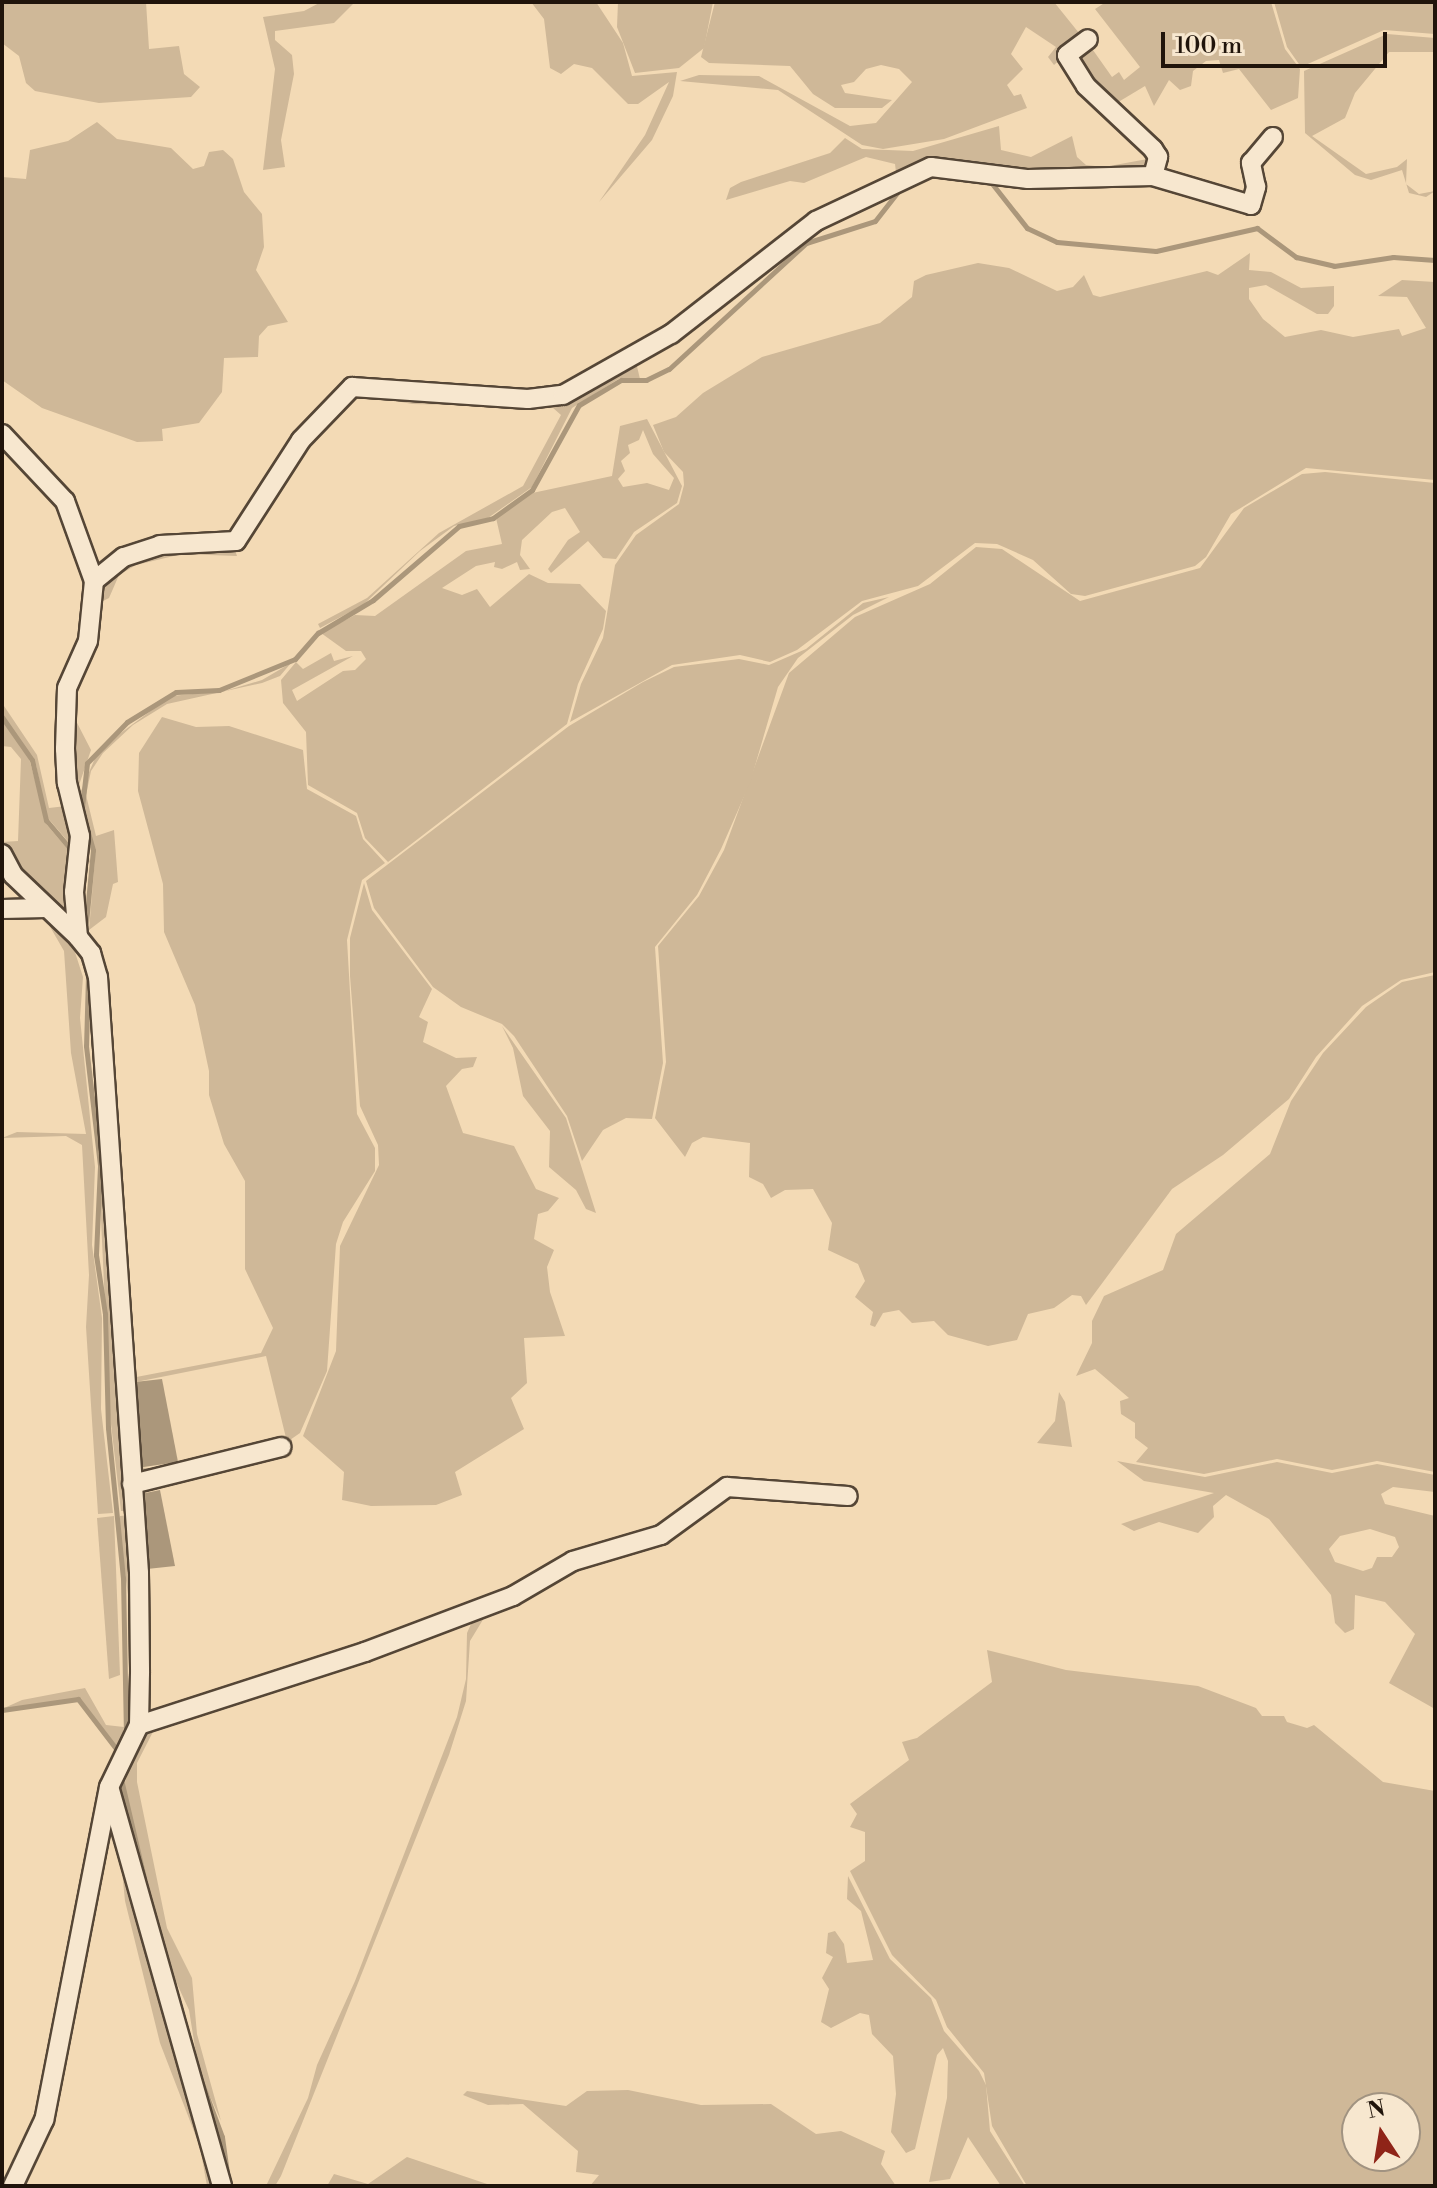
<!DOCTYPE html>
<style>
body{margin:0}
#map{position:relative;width:1437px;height:2188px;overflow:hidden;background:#f3dab5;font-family:"Libre Bodoni",serif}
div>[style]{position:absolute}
.green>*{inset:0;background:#cfb898}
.water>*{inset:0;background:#ab977b}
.stream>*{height:5px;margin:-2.5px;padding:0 2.5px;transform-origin:2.5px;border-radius:2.5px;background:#ab977b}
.roads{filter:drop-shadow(2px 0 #554636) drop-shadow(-2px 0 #554636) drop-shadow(0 2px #554636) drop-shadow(0 -2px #554636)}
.minor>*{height:18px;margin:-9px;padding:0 9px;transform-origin:9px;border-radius:9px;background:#f7e7cf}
span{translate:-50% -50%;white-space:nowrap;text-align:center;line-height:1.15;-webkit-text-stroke:6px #f7e7cf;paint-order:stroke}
.frame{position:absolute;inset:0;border:4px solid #20140b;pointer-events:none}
.north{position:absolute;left:1341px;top:2092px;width:80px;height:80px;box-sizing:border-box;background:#f7e7cf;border:2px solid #a19381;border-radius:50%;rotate:348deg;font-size:22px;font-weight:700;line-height:32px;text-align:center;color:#20140b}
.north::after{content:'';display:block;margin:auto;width:28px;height:36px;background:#8f2418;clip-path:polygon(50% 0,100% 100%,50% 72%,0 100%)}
.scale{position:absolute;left:1161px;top:32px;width:226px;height:36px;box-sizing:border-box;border:4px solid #20140b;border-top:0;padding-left:10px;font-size:24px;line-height:28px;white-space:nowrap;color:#20140b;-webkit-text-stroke:6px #f7e7cf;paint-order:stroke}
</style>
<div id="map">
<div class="green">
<div style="clip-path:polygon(2px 2px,146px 2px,149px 49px,179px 46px,184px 74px,200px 87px,191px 97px,99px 103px,35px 91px,26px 83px,19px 56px,2px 43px)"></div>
<div style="clip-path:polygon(321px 2px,355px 2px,334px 23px,275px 31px,275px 40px,292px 55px,294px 74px,281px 140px,285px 167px,263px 170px,275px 69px,263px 17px,304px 11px)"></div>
<div style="clip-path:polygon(531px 2px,596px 2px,623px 43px,632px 76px,677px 72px,673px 96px,652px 140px,599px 202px,645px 135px,669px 82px,638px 104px,628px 104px,592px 68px,574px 64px,561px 74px,550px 68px,544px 19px)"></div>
<div style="clip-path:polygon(618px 2px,713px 2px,704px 48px,679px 68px,635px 73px,617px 27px)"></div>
<div style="clip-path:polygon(715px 2px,1054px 2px,1083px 38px,1054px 65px,1048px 57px,1056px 47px,1026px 27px,1011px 54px,1023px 69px,1007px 85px,1014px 96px,1021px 94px,1027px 108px,944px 139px,883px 149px,862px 145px,778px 90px,680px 81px,699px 75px,759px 76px,850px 126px,876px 123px,912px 82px,899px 69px,881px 65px,866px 69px,854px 82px,841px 85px,845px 93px,892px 100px,882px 108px,835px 108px,813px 94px,790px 66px,709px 63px,701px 57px)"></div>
<div style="clip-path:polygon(1106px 2px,1271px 2px,1285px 49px,1300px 69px,1298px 98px,1271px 110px,1239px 69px,1223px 73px,1219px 60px,1206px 61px,1193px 71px,1191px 86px,1180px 90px,1169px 80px,1154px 106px,1145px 86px,1110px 107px,1070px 56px,1088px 43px,1112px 77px,1119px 72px,1124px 80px,1140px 67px,1095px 9px)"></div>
<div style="clip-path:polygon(1274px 2px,1435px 2px,1435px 34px,1384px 30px,1301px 67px,1287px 47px)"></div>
<div style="clip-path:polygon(1387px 34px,1435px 38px,1435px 52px,1389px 52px,1355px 93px,1345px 118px,1312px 136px,1366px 174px,1397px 167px,1407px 159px,1406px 184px,1419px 194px,1435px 191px,1426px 197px,1409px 193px,1402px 170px,1371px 180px,1355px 175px,1305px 133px,1304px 71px)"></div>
<div style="clip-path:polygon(97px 122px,117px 139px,171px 148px,193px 169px,204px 166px,209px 152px,223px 150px,233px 159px,244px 192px,262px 214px,264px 247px,256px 270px,288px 322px,268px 326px,259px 336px,258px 357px,224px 358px,222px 392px,199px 423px,162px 429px,163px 441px,137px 442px,42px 408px,2px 380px,2px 177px,26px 179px,30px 150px,68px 141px)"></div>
<div style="clip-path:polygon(999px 126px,1001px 150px,1031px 157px,1072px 136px,1077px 157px,1086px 165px,1104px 167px,1153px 158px,1152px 165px,1124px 176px,975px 167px,897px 180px,895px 164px,866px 157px,804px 183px,790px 181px,726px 200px,730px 188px,741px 182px,830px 153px,845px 138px,862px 149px,913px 151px)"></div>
<div style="clip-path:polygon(1250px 253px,1249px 270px,1271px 272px,1301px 288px,1334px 286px,1334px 306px,1328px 314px,1317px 314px,1266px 285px,1249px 288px,1249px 299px,1263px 319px,1285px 337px,1321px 330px,1353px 337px,1399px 329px,1402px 336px,1426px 328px,1407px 297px,1378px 296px,1402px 280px,1435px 282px,1435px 480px,1306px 468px,1231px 514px,1206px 557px,1195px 566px,1085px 596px,1071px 594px,1033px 560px,997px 544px,975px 543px,918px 586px,862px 601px,797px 650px,770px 662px,740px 655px,672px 665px,570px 722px,581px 684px,603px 638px,615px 565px,636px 535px,679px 504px,684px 485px,683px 472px,664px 452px,653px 425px,676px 417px,703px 393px,762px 357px,880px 323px,912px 297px,914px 281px,926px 275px,978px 263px,1009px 268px,1057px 291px,1073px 287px,1084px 275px,1093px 295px,1100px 297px,1207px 271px,1218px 275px)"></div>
<div style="clip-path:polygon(635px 358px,640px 379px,620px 378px,572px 408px,532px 487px,488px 518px,454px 526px,420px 551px,363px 605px,320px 628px,318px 624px,367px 598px,439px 533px,523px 486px,561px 415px,552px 407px,412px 404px,364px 395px,531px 402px)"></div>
<div style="clip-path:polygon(evenodd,647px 419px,682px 486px,677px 503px,634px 532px,616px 559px,603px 558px,588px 541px,551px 573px,548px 569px,568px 540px,580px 532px,565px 508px,552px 512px,522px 540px,520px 555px,530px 569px,520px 570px,517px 562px,502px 569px,494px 567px,495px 562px,476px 566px,442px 588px,462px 595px,477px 589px,490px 607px,529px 574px,548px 583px,580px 584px,606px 611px,603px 629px,578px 684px,567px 724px,388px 862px,365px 838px,357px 813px,308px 785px,306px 732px,283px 703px,281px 680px,296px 662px,303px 669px,331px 653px,334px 661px,353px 656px,292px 690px,297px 701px,343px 671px,355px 670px,366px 659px,361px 651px,346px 651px,321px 633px,355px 615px,375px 616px,466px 551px,502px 544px,496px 518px,523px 495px,612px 476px,620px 426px,647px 419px,643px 430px,653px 454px,674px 478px,669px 490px,647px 483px,623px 487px,618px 479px,625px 471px,621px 461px,630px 453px,628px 445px,639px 440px,643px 430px)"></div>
<div style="clip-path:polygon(1325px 472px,1435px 483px,1435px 972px,1401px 980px,1362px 1006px,1316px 1057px,1289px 1099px,1223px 1155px,1172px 1189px,1086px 1305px,1081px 1296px,1072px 1295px,1054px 1308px,1028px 1314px,1017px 1340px,988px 1346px,948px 1335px,934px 1321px,912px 1323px,899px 1310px,883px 1313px,875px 1327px,870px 1325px,873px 1312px,855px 1297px,865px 1281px,858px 1264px,828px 1250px,832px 1223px,813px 1189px,785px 1190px,771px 1198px,763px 1184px,749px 1177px,750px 1143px,703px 1137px,692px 1143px,685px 1157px,655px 1118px,666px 1062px,658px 946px,699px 896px,724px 850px,789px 673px,855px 617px,930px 584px,976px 547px,1002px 549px,1080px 601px,1200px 568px,1244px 508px,1302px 474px)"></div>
<div style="clip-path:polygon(234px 547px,237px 556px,182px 554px,136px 565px,119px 575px,109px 598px,101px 602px,104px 587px,117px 569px,153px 551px)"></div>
<div style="clip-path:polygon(889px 597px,853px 615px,798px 658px,778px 687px,750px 783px,721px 849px,697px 895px,655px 947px,663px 1063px,652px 1119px,626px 1118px,603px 1130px,582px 1161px,567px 1116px,514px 1036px,502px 1024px,461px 1007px,433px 987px,374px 908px,366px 881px,569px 726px,643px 682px,674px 667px,739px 659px,769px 665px,806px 649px,863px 603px)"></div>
<div style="clip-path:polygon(93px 644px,94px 656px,78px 688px,73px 715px,91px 750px,78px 788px,90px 863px,82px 856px,68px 746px,78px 670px)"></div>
<div style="clip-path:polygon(291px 663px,280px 676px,262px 683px,167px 704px,133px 725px,103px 753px,91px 771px,86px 795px,96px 836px,114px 830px,118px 882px,113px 884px,106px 917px,89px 930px,95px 859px,81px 791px,99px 749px,171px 696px,225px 691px,262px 680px)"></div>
<div style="clip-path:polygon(2px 703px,37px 755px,49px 808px,66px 806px,77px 852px,47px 817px,36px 765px,2px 714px)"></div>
<div style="clip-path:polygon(162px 717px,196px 727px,229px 726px,303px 750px,307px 789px,356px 816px,363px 839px,385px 863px,362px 880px,347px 940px,357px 1114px,375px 1148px,375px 1171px,343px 1222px,336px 1244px,327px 1371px,300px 1433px,287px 1442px,266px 1356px,136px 1382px,137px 1467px,158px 1469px,136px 1473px,126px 1379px,261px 1353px,273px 1328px,245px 1269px,245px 1181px,224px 1144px,209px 1095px,209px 1071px,195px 1005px,164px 932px,163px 884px,138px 791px,139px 753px)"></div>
<div style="clip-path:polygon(2px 719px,29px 758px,47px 825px,77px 860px,67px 909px,46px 904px,2px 850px,2px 842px,18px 841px,21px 759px,11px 747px,2px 746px)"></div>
<div style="clip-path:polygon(364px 883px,372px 910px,432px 989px,419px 1017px,428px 1022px,423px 1042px,456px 1058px,477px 1057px,473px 1067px,462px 1069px,446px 1086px,463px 1133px,514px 1146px,536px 1189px,559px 1198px,548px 1211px,538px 1214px,534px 1239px,554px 1250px,547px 1267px,550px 1292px,565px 1336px,524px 1338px,527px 1383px,511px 1398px,524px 1429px,455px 1472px,462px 1495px,436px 1505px,371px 1506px,342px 1500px,344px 1472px,303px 1436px,336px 1351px,340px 1246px,379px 1165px,378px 1145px,360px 1106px,350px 976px,350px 938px)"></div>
<div style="clip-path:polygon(45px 918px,73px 946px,83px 977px,80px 1018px,95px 1167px,92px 1245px,102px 1318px,101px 1409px,113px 1513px,98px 1514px,86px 1327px,89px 1275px,82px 1145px,66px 1136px,2px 1138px,17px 1132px,86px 1134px,71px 1053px,64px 951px)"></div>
<div style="clip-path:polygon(89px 956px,131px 1511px,121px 1511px,110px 1415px)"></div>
<div style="clip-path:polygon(1435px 975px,1435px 1472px,1377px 1461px,1332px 1470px,1277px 1459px,1204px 1474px,1136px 1462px,1148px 1448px,1135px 1438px,1135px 1423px,1121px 1414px,1120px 1401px,1129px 1398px,1095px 1369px,1076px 1376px,1092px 1343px,1092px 1321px,1104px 1296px,1163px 1270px,1176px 1234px,1270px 1154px,1291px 1101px,1323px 1053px,1366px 1007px,1402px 982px)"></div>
<div style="clip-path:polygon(502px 1026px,566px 1118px,596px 1213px,586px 1209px,576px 1190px,549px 1167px,550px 1131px,523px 1096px,513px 1048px)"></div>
<div style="clip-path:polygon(1059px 1392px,1065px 1402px,1072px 1447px,1037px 1443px,1055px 1421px)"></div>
<div style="clip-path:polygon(evenodd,1117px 1461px,1205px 1477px,1277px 1462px,1332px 1473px,1377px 1464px,1435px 1475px,1435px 1492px,1393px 1487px,1381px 1494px,1385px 1504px,1435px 1516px,1435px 1709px,1389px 1683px,1415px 1634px,1385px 1602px,1355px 1595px,1354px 1629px,1345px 1633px,1335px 1623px,1331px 1595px,1269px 1519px,1226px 1495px,1213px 1506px,1214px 1517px,1198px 1533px,1159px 1522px,1134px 1531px,1121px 1524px,1214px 1493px,1144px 1481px,1117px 1461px,1370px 1529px,1395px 1537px,1399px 1547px,1392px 1557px,1377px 1557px,1372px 1568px,1363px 1571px,1335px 1562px,1329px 1549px,1340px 1536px,1370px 1529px)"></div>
<div style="clip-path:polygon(131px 1515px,136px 1673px,129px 1674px,129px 1602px,119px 1530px,120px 1516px)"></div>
<div style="clip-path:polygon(114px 1516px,120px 1675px,109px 1679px,97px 1518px)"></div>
<div style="clip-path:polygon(475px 1615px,484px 1618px,470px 1641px,466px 1701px,449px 1755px,281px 2176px,275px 2186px,266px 2186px,308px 2098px,317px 2065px,355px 1981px,457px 1717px,466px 1679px,467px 1633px)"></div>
<div style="clip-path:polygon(evenodd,987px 1650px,1066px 1670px,1198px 1686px,1256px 1708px,1262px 1716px,1284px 1716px,1287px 1722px,1307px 1728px,1314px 1725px,1383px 1782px,1435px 1791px,1435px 2186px,1027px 2186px,992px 2126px,984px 2073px,947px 2027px,936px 2000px,892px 1955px,850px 1871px,865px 1861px,865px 1832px,850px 1827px,857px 1814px,850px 1804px,909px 1760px,902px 1742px,917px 1738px,992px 1682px,987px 1650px,1405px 2108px,1405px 2156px,1357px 2156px,1357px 2108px,1405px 2108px)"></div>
<div style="clip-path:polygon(85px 1688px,106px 1725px,124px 1727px,120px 1751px,80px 1699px,2px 1709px,22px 1700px)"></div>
<div style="clip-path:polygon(157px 1724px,137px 1763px,137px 1782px,167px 1928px,192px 1978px,197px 2034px,221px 2121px,199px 2072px,189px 2010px,167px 1962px,124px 1785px,141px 1734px)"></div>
<div style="clip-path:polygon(114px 1825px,120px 1829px,174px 2047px,192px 2087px,219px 2186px,207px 2186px,200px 2147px,160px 2043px,125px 1901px,119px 1840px,107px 1836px)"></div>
<div style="clip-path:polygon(848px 1876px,890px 1959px,931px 1998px,944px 2031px,979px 2071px,986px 2085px,990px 2131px,1025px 2186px,1001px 2186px,968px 2137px,950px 2179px,929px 2182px,947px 2098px,948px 2061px,943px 2048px,937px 2055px,915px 2149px,906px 2153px,891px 2132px,896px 2094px,893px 2056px,872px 2034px,869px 2015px,860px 2013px,831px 2028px,821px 2022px,829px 1989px,822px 1978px,833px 1957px,826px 1953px,828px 1933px,835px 1931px,844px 1944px,847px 1963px,873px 1960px,861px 1911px,847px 1899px)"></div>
<div style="clip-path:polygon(628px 2090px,701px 2105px,771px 2104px,816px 2134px,841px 2131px,885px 2151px,881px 2164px,896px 2186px,590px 2186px,599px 2175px,576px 2172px,578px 2151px,523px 2104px,488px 2105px,463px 2095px,467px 2091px,566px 2106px,587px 2091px)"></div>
<div style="clip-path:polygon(407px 2157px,493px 2186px,327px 2186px,334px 2174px,368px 2184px)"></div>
</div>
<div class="water">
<div style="clip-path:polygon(162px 1379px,178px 1462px,137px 1468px,135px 1382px)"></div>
<div style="clip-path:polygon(160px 1490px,175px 1566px,147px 1569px,141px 1494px)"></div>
</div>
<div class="stream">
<div style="left:990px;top:181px;width:60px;rotate:51.8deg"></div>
<div style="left:1027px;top:228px;width:33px;rotate:25deg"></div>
<div style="left:1057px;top:242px;width:99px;rotate:5.2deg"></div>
<div style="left:1156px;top:251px;width:104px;rotate:-12.8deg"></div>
<div style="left:1257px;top:228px;width:49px;rotate:36.6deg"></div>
<div style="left:1296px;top:257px;width:39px;rotate:13deg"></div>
<div style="left:1334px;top:266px;width:60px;rotate:-8.7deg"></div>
<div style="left:1393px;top:257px;width:42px;rotate:4.1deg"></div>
<div style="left:2px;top:717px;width:52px;rotate:55.1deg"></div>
<div style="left:32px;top:760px;width:62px;rotate:76.9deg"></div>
<div style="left:46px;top:820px;width:43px;rotate:49.7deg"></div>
<div style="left:82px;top:807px;width:44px;rotate:-83.5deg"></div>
<div style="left:87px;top:763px;width:57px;rotate:-45.7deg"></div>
<div style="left:127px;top:722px;width:57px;rotate:-31.5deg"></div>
<div style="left:176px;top:692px;width:43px;rotate:-2.7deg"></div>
<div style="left:219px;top:690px;width:82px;rotate:-22.2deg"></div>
<div style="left:295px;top:659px;width:35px;rotate:-49deg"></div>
<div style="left:318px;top:633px;width:64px;rotate:-31deg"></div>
<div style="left:373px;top:600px;width:113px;rotate:-40.7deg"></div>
<div style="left:459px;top:526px;width:35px;rotate:-13deg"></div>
<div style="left:493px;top:518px;width:48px;rotate:-35.7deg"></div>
<div style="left:532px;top:490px;width:97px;rotate:-61.1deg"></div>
<div style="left:579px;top:405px;width:49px;rotate:-30.8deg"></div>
<div style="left:621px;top:380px;width:25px"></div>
<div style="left:646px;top:380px;width:25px;rotate:-26deg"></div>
<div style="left:669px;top:369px;width:186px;rotate:-42.6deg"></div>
<div style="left:806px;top:243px;width:72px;rotate:-17.7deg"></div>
<div style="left:875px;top:221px;width:39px;rotate:-52deg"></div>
<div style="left:85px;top:933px;width:83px;rotate:-84.5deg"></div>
<div style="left:93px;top:850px;width:26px;rotate:-106deg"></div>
<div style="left:79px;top:946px;width:31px;rotate:73deg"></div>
<div style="left:88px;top:976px;width:70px;rotate:91.6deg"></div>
<div style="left:86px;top:1046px;width:121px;rotate:83.3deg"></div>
<div style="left:100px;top:1166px;width:89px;rotate:92.6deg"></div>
<div style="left:96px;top:1255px;width:60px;rotate:81.3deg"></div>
<div style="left:105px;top:1314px;width:114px;rotate:88.5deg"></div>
<div style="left:108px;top:1428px;width:151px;rotate:84.3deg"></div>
<div style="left:123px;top:1578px;width:156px;rotate:88.9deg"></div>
<div style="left:2px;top:1710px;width:77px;rotate:-8.2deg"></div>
<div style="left:78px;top:1699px;width:69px;rotate:52.6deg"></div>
<div style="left:121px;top:1779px;width:102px;rotate:76.9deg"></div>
<div style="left:171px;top:1976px;width:74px;rotate:74.3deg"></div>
<div style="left:199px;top:2075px;width:66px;rotate:69.6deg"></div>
<div style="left:222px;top:2137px;width:36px;rotate:82deg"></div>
</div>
<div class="roads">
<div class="minor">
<div style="left:1153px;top:176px;width:102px;rotate:16.5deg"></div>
<div style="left:1251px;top:205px;width:19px;rotate:-74deg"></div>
<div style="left:1256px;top:187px;width:25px;rotate:-102deg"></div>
<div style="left:1251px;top:163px;width:34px;rotate:-50deg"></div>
<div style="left:2px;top:434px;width:92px;rotate:46.8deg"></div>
<div style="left:65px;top:501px;width:85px;rotate:70.1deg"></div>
<div style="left:94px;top:581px;width:60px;rotate:95.7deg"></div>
<div style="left:88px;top:641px;width:51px;rotate:114.1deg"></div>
<div style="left:67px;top:688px;width:61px;rotate:91.9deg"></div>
<div style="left:65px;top:749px;width:34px;rotate:87deg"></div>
<div style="left:67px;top:783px;width:55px;rotate:76.2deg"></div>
<div style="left:80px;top:836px;width:56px;rotate:96.1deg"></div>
<div style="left:74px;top:892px;width:45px;rotate:84.9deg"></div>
<div style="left:78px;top:937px;width:21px;rotate:51deg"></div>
<div style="left:91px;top:953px;width:25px;rotate:74deg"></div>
<div style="left:98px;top:977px;width:597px;rotate:86.06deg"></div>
<div style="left:139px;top:1573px;width:100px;rotate:89.4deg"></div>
<div style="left:140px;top:1673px;width:52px;rotate:91.1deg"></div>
<div style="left:139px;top:1725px;width:69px;rotate:115.8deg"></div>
<div style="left:109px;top:1787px;width:339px;rotate:101deg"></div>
<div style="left:44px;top:2120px;width:73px;rotate:115.2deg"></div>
<div style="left:94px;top:581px;width:38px;rotate:-39deg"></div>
<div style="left:124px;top:557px;width:38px;rotate:-18deg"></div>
<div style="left:160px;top:545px;width:76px;rotate:-3deg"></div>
<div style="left:236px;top:541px;width:120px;rotate:-57.2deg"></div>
<div style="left:301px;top:440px;width:74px;rotate:-46.1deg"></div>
<div style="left:352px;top:387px;width:176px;rotate:3.9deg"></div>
<div style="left:528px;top:399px;width:35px;rotate:-7deg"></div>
<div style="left:563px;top:395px;width:124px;rotate:-29.5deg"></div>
<div style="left:671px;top:334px;width:184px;rotate:-37.9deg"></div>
<div style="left:816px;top:221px;width:127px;rotate:-25.2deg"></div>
<div style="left:931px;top:167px;width:98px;rotate:7.1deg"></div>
<div style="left:1028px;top:179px;width:125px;rotate:-1.4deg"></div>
<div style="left:1153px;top:176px;width:20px;rotate:-75deg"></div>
<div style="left:1158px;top:157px;width:9px;rotate:-122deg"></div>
<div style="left:1153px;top:149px;width:92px;rotate:-136.8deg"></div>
<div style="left:1086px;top:86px;width:36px;rotate:-122deg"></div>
<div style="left:1067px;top:55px;width:26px;rotate:-37deg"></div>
<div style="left:2px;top:854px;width:24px;rotate:62deg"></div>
<div style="left:13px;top:875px;width:90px;rotate:43.6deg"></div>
<div style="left:2px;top:909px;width:44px;rotate:-1.3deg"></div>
<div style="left:132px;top:1484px;width:154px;rotate:-13.9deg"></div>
<div style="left:139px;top:1725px;width:237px;rotate:-17.9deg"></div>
<div style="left:365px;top:1652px;width:158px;rotate:-20.7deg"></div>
<div style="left:513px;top:1596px;width:69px;rotate:-30.3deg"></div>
<div style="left:573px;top:1561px;width:92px;rotate:-16.5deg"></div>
<div style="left:661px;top:1535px;width:82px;rotate:-36deg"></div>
<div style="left:727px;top:1487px;width:121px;rotate:4.3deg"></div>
<div style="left:110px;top:1790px;width:412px;rotate:74.2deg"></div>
</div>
</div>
<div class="frame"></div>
<div class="north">N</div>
<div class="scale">100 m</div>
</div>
